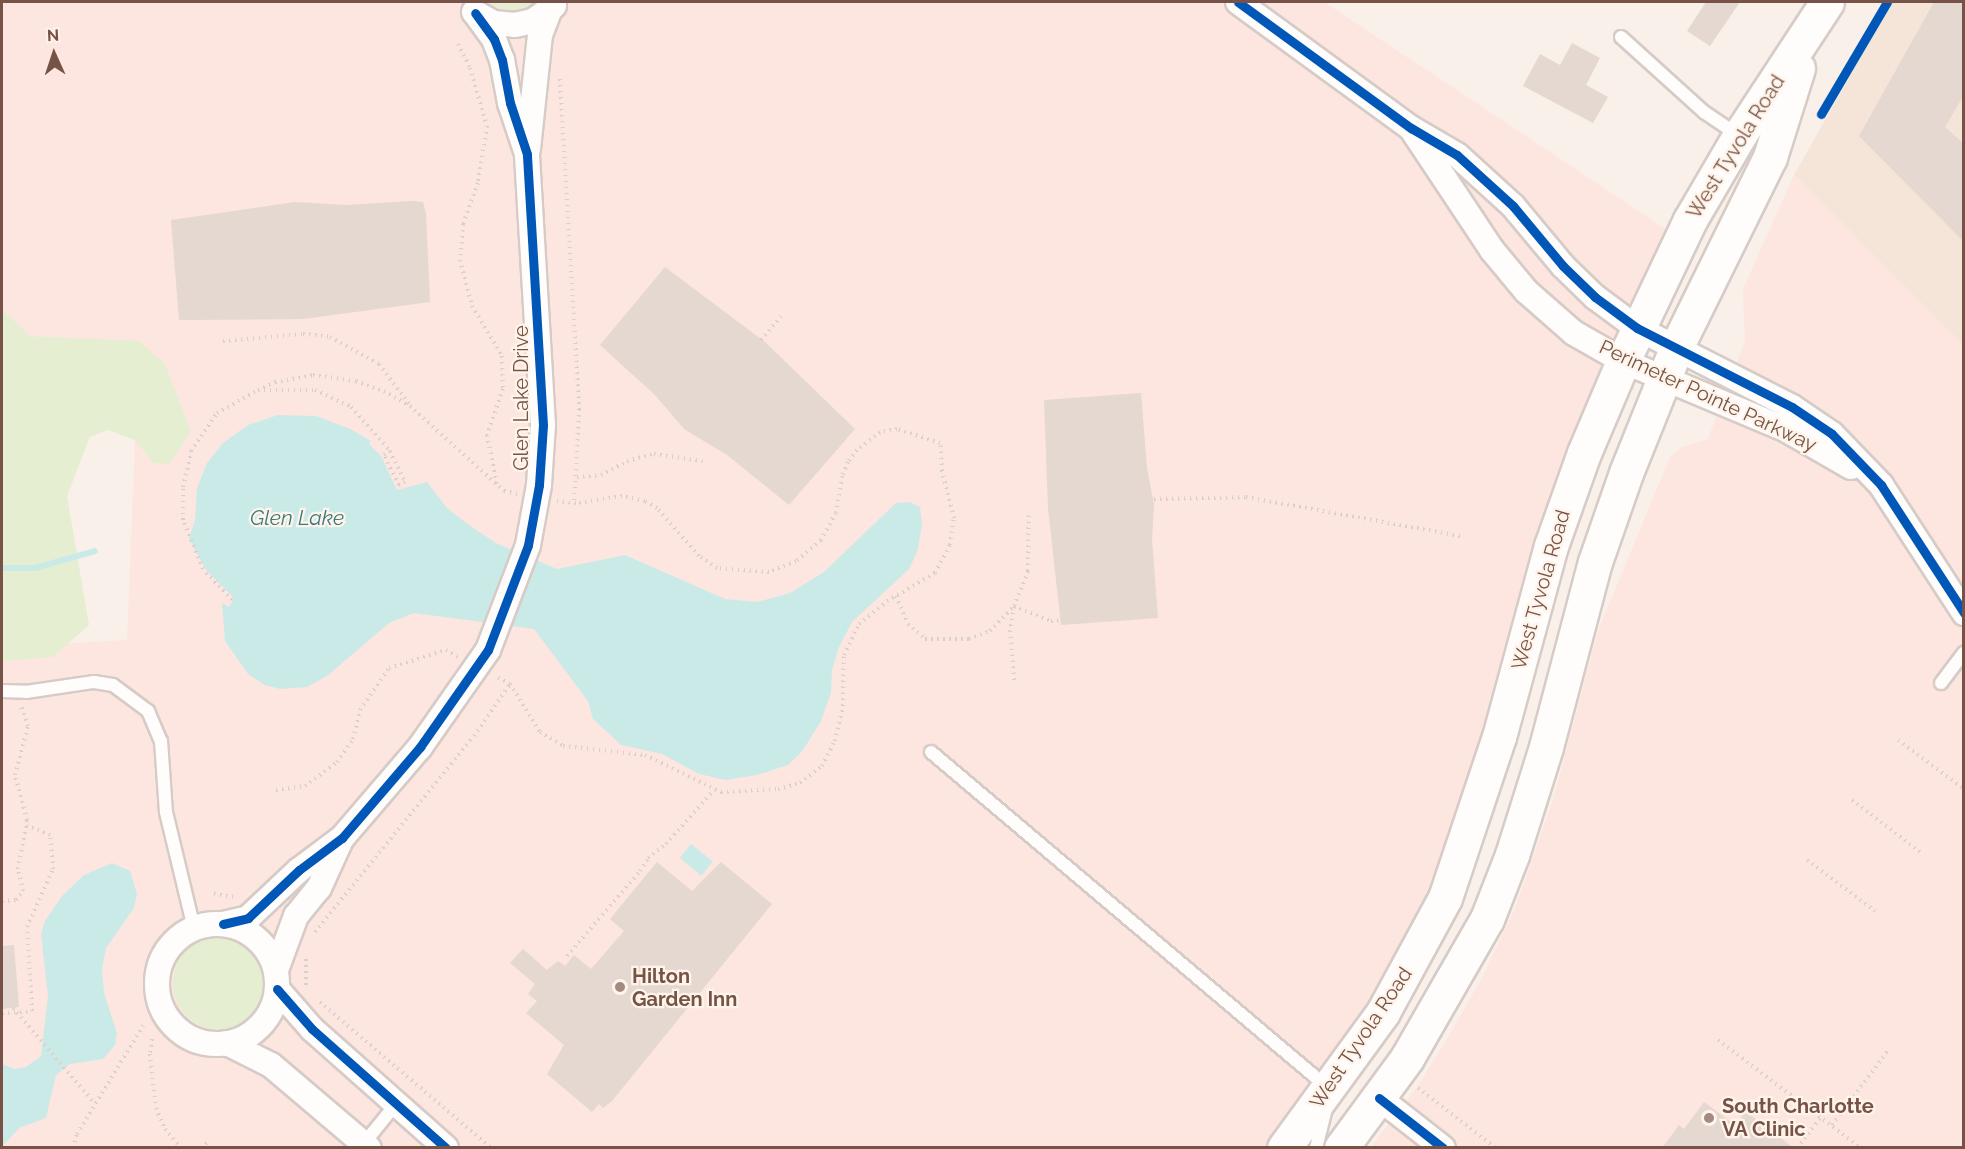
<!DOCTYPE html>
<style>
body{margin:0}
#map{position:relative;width:1965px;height:1149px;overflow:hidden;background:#f8f0e9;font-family:Raleway,sans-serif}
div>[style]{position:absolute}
.residential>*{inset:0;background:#f4e5d8}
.commercial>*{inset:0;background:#fce6df}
.green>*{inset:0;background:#e6eed2}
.round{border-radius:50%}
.water>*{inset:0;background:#caeae8;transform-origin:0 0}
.stream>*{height:6px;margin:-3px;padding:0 3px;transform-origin:3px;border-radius:3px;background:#caeae8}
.building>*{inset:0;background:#e4d8d0}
.path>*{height:4px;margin-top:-2px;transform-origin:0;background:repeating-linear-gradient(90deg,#dad0cb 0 1.5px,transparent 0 6px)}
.roads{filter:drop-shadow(2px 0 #d6cbc6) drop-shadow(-2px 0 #d6cbc6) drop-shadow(0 2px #d6cbc6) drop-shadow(0 -2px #d6cbc6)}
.lane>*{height:12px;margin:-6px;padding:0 6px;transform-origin:6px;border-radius:6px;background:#fefdfc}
.street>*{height:24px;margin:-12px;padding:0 12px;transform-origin:12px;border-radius:12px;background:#fefdfc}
.street>.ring{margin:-12px;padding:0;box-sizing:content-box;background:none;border:24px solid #fefdfc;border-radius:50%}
.secondary>*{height:33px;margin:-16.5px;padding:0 16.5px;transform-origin:16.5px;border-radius:16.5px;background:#fefdfc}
.cycleway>*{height:9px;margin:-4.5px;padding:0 4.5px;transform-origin:4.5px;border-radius:4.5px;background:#0057b8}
.dots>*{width:16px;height:16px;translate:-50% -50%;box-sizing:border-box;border:3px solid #fff4ea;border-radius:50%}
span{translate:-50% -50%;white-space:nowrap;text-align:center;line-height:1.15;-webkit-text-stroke:4.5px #fff4ea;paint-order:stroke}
.street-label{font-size:20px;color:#775347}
.poi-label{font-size:20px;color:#775347;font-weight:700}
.left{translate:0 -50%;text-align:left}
.water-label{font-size:21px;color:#3a7a7e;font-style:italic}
.frame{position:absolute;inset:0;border:3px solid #775347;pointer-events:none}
.north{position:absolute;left:24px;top:24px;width:60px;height:60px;-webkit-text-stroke:4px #fff4ea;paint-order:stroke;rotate:357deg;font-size:16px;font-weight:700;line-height:24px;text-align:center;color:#775347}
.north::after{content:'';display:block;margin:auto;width:21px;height:27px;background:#775347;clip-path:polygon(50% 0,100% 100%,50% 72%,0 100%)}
</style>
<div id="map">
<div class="residential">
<div style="clip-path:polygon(1892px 2px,1963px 2px,1963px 345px,1794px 175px)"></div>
</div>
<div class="commercial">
<div style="clip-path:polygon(2px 2px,1324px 2px,1667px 230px,1619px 340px,1448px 864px,1360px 1030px,1272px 1147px,2px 1148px,2px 647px,127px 640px,139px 342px,30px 336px,2px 309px)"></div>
<div style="clip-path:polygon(1794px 175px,1963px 345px,1963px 1147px,1370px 1148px,1417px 1087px,1447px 1039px,1483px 976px,1515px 908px,1553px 800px,1598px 631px,1670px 457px,1682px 447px,1708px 439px,1745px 341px,1743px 289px)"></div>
</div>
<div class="green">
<div style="clip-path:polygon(485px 2px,543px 2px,524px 11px,507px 11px)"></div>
<div style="clip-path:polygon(2px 309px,30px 336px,139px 341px,165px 364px,191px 431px,170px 464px,153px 463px,135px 440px,108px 430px,90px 437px,67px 496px,89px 625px,53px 657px,6px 661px,2px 660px)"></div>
<div class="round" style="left:173px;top:936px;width:94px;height:94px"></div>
</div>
<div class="water">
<div style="clip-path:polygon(278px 415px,316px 416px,350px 429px,371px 441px,369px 444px,381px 456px,397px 490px,427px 482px,447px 508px,469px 525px,496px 543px,557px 569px,625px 555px,725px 599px,757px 602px,790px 593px,824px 572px,896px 503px,910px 502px,920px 507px,922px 525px,917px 552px,909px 569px,852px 622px,839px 647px,832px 670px,831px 693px,821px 721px,803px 750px,788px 765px,757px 775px,725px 780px,699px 774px,662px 754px,621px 745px,593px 719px,588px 701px,534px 629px,414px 613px,389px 623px,327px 676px,307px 687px,280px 689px,265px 685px,248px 674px,225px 641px,222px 603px,229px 607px,234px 598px,206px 570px,189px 539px,195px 520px,197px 488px,207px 463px,223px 443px,248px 425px)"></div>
<div style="left:691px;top:844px;width:28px;height:18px;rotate:39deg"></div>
<div style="clip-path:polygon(112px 863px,130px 871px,137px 894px,134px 908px,106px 948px,102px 969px,104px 993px,117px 1033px,115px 1045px,103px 1059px,70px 1064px,56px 1075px,46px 1118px,19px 1128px,2px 1147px,2px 1064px,15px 1069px,26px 1067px,41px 1056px,48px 996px,41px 934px,45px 921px,62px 896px,84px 875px)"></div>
</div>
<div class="stream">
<div style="left:2px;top:568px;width:33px"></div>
<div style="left:35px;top:568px;width:62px;rotate:-15.8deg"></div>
</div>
<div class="building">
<div style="clip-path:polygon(1706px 2px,1740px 2px,1710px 46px,1687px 31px)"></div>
<div style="clip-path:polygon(1934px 2px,1964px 2px,1964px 95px,1945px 127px,1964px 144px,1964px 242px,1859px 136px)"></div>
<div style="clip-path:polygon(1572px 43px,1600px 58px,1586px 85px,1608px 97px,1593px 123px,1523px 86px,1540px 54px,1560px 65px)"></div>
<div style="clip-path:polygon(411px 201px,423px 202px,426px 213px,430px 302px,303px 319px,179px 320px,171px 220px,295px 202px,346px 205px)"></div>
<div style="clip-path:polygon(665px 267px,765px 342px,855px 429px,789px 505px,727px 455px,684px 429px,655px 395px,600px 345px)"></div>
<div style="clip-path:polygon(1141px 393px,1147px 468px,1154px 504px,1152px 540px,1158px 618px,1061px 625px,1048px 508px,1044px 400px)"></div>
<div style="clip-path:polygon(657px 862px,692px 891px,721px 862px,772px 904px,612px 1101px,603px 1108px,599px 1104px,592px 1112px,547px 1074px,564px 1045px,526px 1013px,537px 1001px,528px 994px,535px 984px,510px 963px,523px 949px,547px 970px,558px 961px,565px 966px,574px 955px,591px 969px,624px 931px,610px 919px)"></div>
<div style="clip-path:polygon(14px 945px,19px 1007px,2px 1009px,2px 946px)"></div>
<div style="clip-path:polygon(1704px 1102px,1735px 1125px,1745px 1111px,1794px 1148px,1662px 1148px,1679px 1125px,1684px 1129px)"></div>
</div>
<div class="path">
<div style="left:458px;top:44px;width:27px;rotate:63deg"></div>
<div style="left:470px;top:68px;width:60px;rotate:73.7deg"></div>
<div style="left:487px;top:126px;width:58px;rotate:99deg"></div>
<div style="left:478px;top:183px;width:44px;rotate:110.1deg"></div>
<div style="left:463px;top:224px;width:36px;rotate:95deg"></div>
<div style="left:460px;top:260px;width:48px;rotate:75.4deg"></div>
<div style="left:472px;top:306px;width:58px;rotate:59deg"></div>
<div style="left:502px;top:356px;width:33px;rotate:88deg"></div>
<div style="left:503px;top:389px;width:49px;rotate:109.2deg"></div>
<div style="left:487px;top:435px;width:50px;rotate:78.5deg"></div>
<div style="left:560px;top:79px;width:331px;rotate:86.7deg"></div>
<div style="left:579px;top:409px;width:94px;rotate:93deg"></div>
<div style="left:761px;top:340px;width:31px;rotate:-50deg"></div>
<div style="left:223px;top:341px;width:80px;rotate:-5deg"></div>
<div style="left:303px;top:334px;width:27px;rotate:6deg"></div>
<div style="left:330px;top:337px;width:56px;rotate:28.9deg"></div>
<div style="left:379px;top:364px;width:51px;rotate:52.9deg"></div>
<div style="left:258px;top:390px;width:19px;rotate:-25deg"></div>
<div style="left:275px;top:382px;width:39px;rotate:-10deg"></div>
<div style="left:313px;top:375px;width:43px;rotate:7.9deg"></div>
<div style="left:356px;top:381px;width:30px;rotate:20deg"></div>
<div style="left:384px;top:391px;width:30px;rotate:30deg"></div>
<div style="left:410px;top:406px;width:127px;rotate:42.1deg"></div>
<div style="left:504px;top:491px;width:14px;rotate:12deg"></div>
<div style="left:390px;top:451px;width:34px;rotate:64deg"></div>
<div style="left:405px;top:482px;width:7px;rotate:153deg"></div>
<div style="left:399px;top:485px;width:34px;rotate:-117deg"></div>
<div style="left:384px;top:455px;width:7px;rotate:-34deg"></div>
<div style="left:577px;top:477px;width:24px;rotate:-5deg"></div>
<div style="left:601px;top:475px;width:30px;rotate:-28deg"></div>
<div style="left:627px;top:461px;width:28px;rotate:-15deg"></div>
<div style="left:654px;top:454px;width:49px;rotate:8.1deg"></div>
<div style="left:1154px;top:499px;width:92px;rotate:-1.2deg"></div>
<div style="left:1246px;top:497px;width:218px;rotate:10.3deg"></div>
<div style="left:896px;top:596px;width:30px;rotate:67deg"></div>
<div style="left:908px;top:624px;width:23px;rotate:41deg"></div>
<div style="left:925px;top:639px;width:44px"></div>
<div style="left:969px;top:639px;width:22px;rotate:-21deg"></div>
<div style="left:990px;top:631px;width:35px;rotate:-46deg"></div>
<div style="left:1014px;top:606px;width:38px;rotate:-68deg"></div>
<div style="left:1028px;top:571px;width:59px;rotate:-89deg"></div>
<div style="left:232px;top:600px;width:42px;rotate:-133.1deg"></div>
<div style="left:203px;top:569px;width:53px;rotate:-112.2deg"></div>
<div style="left:183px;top:520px;width:33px;rotate:-90deg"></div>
<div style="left:183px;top:487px;width:37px;rotate:-77deg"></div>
<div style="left:191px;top:451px;width:46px;rotate:-55.6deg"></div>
<div style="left:217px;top:413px;width:47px;rotate:-29.3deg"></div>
<div style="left:258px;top:390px;width:57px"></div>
<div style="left:315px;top:390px;width:40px;rotate:25deg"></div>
<div style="left:351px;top:407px;width:59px;rotate:48.4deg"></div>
<div style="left:1014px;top:680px;width:48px;rotate:-94.8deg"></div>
<div style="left:1010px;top:632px;width:26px;rotate:-81deg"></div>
<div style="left:1014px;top:606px;width:40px;rotate:22deg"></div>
<div style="left:1051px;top:621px;width:9px;rotate:-6deg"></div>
<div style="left:510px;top:684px;width:57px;rotate:58deg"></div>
<div style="left:540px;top:732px;width:27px;rotate:31deg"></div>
<div style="left:563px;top:746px;width:82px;rotate:6.3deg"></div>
<div style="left:645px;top:755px;width:85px;rotate:26deg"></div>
<div style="left:721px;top:792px;width:57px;rotate:-3deg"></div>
<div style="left:778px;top:789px;width:23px;rotate:-15deg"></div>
<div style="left:800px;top:783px;width:28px;rotate:-38deg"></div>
<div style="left:822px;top:766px;width:28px;rotate:-63deg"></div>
<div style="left:835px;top:741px;width:36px;rotate:-77deg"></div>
<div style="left:843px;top:706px;width:51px;rotate:-88.9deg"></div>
<div style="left:844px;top:655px;width:34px;rotate:-64deg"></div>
<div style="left:859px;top:624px;width:36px;rotate:-39deg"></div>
<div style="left:887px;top:601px;width:56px;rotate:-30.3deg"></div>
<div style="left:935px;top:573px;width:32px;rotate:-62deg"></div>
<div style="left:950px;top:545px;width:27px;rotate:-82deg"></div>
<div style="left:954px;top:518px;width:49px;rotate:-104.3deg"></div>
<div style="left:942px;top:471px;width:28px;rotate:-94deg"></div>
<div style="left:940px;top:443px;width:45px;rotate:-162deg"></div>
<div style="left:897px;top:429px;width:17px;rotate:170deg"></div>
<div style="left:880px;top:432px;width:29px;rotate:142deg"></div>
<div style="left:857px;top:450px;width:15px;rotate:127deg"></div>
<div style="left:848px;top:462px;width:15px;rotate:113deg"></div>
<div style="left:842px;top:476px;width:37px;rotate:99deg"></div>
<div style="left:836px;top:513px;width:31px;rotate:119deg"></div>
<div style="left:821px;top:540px;width:33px;rotate:140deg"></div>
<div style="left:796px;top:561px;width:29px;rotate:158deg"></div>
<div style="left:769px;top:572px;width:52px;rotate:-175.6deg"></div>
<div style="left:717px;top:568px;width:22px;rotate:-146deg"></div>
<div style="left:699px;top:556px;width:64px;rotate:-131.2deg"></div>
<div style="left:657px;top:508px;width:14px;rotate:-150deg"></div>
<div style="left:645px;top:501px;width:24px;rotate:-168deg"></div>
<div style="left:622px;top:496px;width:47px;rotate:171.3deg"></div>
<div style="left:576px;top:503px;width:19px;rotate:-174deg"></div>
<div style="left:1898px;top:740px;width:82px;rotate:36.6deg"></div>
<div style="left:276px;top:790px;width:29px;rotate:-8deg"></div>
<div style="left:305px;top:786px;width:40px;rotate:-37deg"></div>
<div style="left:337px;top:762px;width:28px;rotate:-55deg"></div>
<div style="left:353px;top:739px;width:30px;rotate:-76deg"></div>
<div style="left:360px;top:710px;width:51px;rotate:-55.4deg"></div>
<div style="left:389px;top:668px;width:60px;rotate:-17.5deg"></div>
<div style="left:446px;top:650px;width:14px;rotate:30deg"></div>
<div style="left:1852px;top:800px;width:86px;rotate:37.4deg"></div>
<div style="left:1807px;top:860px;width:85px;rotate:36.9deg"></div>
<div style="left:214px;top:894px;width:21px;rotate:8deg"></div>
<div style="left:2px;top:901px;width:14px;rotate:-4deg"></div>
<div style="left:16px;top:900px;width:11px;rotate:-52deg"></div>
<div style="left:23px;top:891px;width:23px;rotate:-103deg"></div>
<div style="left:18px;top:869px;width:50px;rotate:-79.6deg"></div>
<div style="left:27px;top:820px;width:47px;rotate:-104.9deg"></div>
<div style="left:15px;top:775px;width:51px;rotate:-75.1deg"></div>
<div style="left:28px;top:726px;width:21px;rotate:-109deg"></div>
<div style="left:315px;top:932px;width:252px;rotate:-51deg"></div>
<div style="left:474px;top:736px;width:63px;rotate:-55.3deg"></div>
<div style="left:510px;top:684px;width:15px;rotate:-152deg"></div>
<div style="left:567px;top:956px;width:112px;rotate:-49.3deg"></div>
<div style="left:640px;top:871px;width:15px;rotate:-58deg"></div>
<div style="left:648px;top:858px;width:23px;rotate:-38deg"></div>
<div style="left:666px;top:844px;width:72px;rotate:-48.4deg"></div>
<div style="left:306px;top:959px;width:28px;rotate:90deg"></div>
<div style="left:320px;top:1002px;width:225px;rotate:40.5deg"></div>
<div style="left:13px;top:1008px;width:126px;rotate:49.5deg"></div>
<div style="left:2px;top:1013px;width:30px;rotate:-4deg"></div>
<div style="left:32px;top:1011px;width:84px;rotate:-93.4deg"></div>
<div style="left:27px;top:927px;width:64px;rotate:-65.9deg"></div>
<div style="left:53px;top:869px;width:34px;rotate:-95deg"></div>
<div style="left:50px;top:835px;width:25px;rotate:-157deg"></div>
<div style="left:152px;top:1039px;width:15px;rotate:98deg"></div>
<div style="left:150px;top:1054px;width:54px;rotate:83.7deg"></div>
<div style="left:156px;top:1108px;width:23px;rotate:67deg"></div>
<div style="left:165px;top:1129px;width:25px;rotate:50deg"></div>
<div style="left:1718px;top:1040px;width:179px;rotate:37.1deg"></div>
<div style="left:1418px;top:1088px;width:98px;rotate:37.6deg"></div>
<div style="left:1832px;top:1125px;width:96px;rotate:-53deg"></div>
<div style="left:73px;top:1148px;width:15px;rotate:-74deg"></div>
<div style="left:77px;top:1134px;width:127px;rotate:-58.6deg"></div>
<div style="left:201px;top:1148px;width:9px;rotate:-41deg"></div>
<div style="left:1797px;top:1148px;width:39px;rotate:-52deg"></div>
</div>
<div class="roads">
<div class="lane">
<div style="left:1621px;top:37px;width:112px;rotate:42.1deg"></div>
<div style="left:1704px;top:112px;width:41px;rotate:34.1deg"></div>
<div style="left:1941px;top:683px;width:38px;rotate:-53deg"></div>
<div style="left:2px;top:691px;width:24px;rotate:2deg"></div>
<div style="left:26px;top:692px;width:69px;rotate:-8.4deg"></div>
<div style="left:94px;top:682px;width:19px;rotate:9deg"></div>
<div style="left:113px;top:685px;width:44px;rotate:36.6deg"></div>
<div style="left:148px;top:711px;width:33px;rotate:67deg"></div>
<div style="left:161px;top:741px;width:71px;rotate:86deg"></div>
<div style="left:166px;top:812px;width:120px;rotate:76.5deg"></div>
<div style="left:931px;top:752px;width:517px;rotate:40.22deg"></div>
<div style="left:361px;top:1147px;width:55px;rotate:-50.9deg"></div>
<div style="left:1316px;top:1148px;width:44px;rotate:-75.7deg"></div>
</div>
<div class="street">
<div style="left:1238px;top:2px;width:214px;rotate:36.1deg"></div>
<div style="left:1411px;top:128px;width:53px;rotate:30.4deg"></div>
<div style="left:1457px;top:155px;width:76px;rotate:42.3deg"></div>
<div style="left:1513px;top:206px;width:78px;rotate:50.2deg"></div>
<div style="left:1563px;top:266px;width:45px;rotate:44.1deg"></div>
<div style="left:1595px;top:297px;width:52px;rotate:36.4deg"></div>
<div style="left:1637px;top:328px;width:174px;rotate:27deg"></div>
<div style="left:1792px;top:407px;width:48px;rotate:34deg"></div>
<div style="left:1832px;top:434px;width:71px;rotate:46.1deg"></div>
<div style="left:1881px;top:485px;width:153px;rotate:57deg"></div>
<div style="left:474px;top:12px;width:23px;rotate:29deg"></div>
<div style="left:494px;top:23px;width:21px;rotate:5deg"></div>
<div style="left:515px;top:25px;width:18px;rotate:-13deg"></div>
<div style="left:533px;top:21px;width:26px;rotate:-36deg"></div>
<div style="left:1413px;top:131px;width:143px;rotate:56.4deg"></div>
<div style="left:1492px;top:250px;width:53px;rotate:50.3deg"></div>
<div style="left:1526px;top:291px;width:64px;rotate:41.2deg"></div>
<div style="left:1574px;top:333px;width:56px;rotate:29.7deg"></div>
<div style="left:1623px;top:361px;width:178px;rotate:22.8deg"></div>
<div style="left:1787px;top:430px;width:74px;rotate:30deg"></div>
<div style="left:528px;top:149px;width:115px;rotate:-84deg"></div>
<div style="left:540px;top:35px;width:26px;rotate:-69deg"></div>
<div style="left:223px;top:924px;width:26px;rotate:-13deg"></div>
<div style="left:248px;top:918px;width:70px;rotate:-43.3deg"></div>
<div style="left:299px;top:870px;width:54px;rotate:-36.7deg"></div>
<div style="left:342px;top:838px;width:120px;rotate:-49.4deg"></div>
<div style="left:420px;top:747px;width:118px;rotate:-55deg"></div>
<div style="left:488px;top:650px;width:112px;rotate:-69.1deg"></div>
<div style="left:528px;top:545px;width:61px;rotate:-79.6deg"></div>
<div style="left:539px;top:485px;width:60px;rotate:-86.2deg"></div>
<div style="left:543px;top:425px;width:271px;rotate:-93.4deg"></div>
<div style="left:527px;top:154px;width:54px;rotate:-108.4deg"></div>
<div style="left:510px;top:103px;width:44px;rotate:-100.5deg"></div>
<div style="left:502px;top:60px;width:22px;rotate:-111deg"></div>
<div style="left:494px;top:39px;width:32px;rotate:-126deg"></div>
<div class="ring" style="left:157px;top:924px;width:96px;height:96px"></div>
<div style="left:276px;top:970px;width:58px;rotate:-69.7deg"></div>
<div style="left:296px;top:916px;width:36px;rotate:-51deg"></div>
<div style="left:319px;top:888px;width:51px;rotate:-65.5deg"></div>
<div style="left:277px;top:989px;width:53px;rotate:48.8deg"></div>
<div style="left:312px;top:1029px;width:179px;rotate:41.6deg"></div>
<div style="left:227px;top:1043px;width:49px;rotate:26.6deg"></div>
<div style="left:271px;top:1065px;width:128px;rotate:40.3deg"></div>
<div style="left:1379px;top:1098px;width:81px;rotate:38deg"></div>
</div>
<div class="secondary">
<div style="left:1284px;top:1148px;width:168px;rotate:-53.9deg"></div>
<div style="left:1383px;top:1012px;width:130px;rotate:-61.5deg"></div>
<div style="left:1445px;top:898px;width:170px;rotate:-71.5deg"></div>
<div style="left:1499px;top:737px;width:198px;rotate:-74.8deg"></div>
<div style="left:1551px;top:546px;width:99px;rotate:-70.5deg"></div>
<div style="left:1584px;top:453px;width:100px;rotate:-67deg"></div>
<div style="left:1623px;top:361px;width:156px;rotate:-64.6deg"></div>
<div style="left:1690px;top:220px;width:97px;rotate:-59.7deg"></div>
<div style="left:1739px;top:136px;width:160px;rotate:-56.7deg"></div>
<div style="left:1341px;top:1148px;width:112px;rotate:-53.7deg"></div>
<div style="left:1407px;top:1058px;width:160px;rotate:-60.1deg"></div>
<div style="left:1487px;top:919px;width:69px;rotate:-68.7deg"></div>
<div style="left:1512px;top:855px;width:113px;rotate:-72.5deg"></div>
<div style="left:1546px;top:747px;width:191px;rotate:-75.2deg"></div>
<div style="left:1595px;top:562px;width:94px;rotate:-70.8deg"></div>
<div style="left:1626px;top:473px;width:137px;rotate:-68.1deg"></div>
<div style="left:1677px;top:346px;width:211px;rotate:-63.8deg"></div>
<div style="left:1770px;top:157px;width:93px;rotate:-72.5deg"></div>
</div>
</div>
<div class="cycleway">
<div style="left:1238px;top:2px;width:214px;rotate:36.1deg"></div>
<div style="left:1411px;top:128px;width:53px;rotate:30.4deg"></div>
<div style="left:1457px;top:155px;width:76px;rotate:42.3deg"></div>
<div style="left:1513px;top:206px;width:78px;rotate:50.2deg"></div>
<div style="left:1563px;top:266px;width:45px;rotate:44.1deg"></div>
<div style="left:1595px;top:297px;width:52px;rotate:36.4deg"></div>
<div style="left:1637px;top:328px;width:174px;rotate:27deg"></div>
<div style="left:1792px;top:407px;width:48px;rotate:34deg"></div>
<div style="left:1832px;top:434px;width:71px;rotate:46.1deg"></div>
<div style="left:1881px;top:485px;width:153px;rotate:57deg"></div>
<div style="left:1821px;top:114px;width:130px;rotate:-59.5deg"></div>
<div style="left:223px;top:924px;width:26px;rotate:-13deg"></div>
<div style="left:248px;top:918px;width:70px;rotate:-43.3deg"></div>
<div style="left:299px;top:870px;width:54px;rotate:-36.7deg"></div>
<div style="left:342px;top:838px;width:120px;rotate:-49.4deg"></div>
<div style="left:420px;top:747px;width:118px;rotate:-55deg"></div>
<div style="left:488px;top:650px;width:112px;rotate:-69.1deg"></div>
<div style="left:528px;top:545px;width:61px;rotate:-79.6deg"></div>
<div style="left:539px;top:485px;width:60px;rotate:-86.2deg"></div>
<div style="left:543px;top:425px;width:271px;rotate:-93.4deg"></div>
<div style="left:527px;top:154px;width:54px;rotate:-108.4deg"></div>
<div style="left:510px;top:103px;width:44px;rotate:-100.5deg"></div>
<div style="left:502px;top:60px;width:22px;rotate:-111deg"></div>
<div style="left:494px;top:39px;width:32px;rotate:-126deg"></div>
<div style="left:277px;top:989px;width:53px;rotate:48.8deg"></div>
<div style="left:312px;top:1029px;width:179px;rotate:41.6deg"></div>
<div style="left:1379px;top:1098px;width:81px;rotate:38deg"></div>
</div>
<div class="dots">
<div style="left:620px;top:987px;background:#a48a80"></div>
<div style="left:1709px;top:1118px;background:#a48a80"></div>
</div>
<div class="street-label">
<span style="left:1736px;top:147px;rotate:-58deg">West Tyvola Road</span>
<span style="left:1708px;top:396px;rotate:25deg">Perimeter Pointe Parkway</span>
<span style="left:521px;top:398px;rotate:-90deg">Glen Lake Drive</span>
<span style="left:1541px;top:590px;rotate:-74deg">West Tyvola Road</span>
<span style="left:1361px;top:1038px;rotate:-56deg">West Tyvola Road</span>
</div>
<div class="poi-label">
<span class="left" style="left:632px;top:988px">Hilton<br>Garden Inn</span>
<span class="left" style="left:1722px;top:1118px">South Charlotte<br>VA Clinic</span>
</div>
<div class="water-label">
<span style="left:297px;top:518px">Glen Lake</span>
</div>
<div class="frame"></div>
<div class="north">N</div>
</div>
